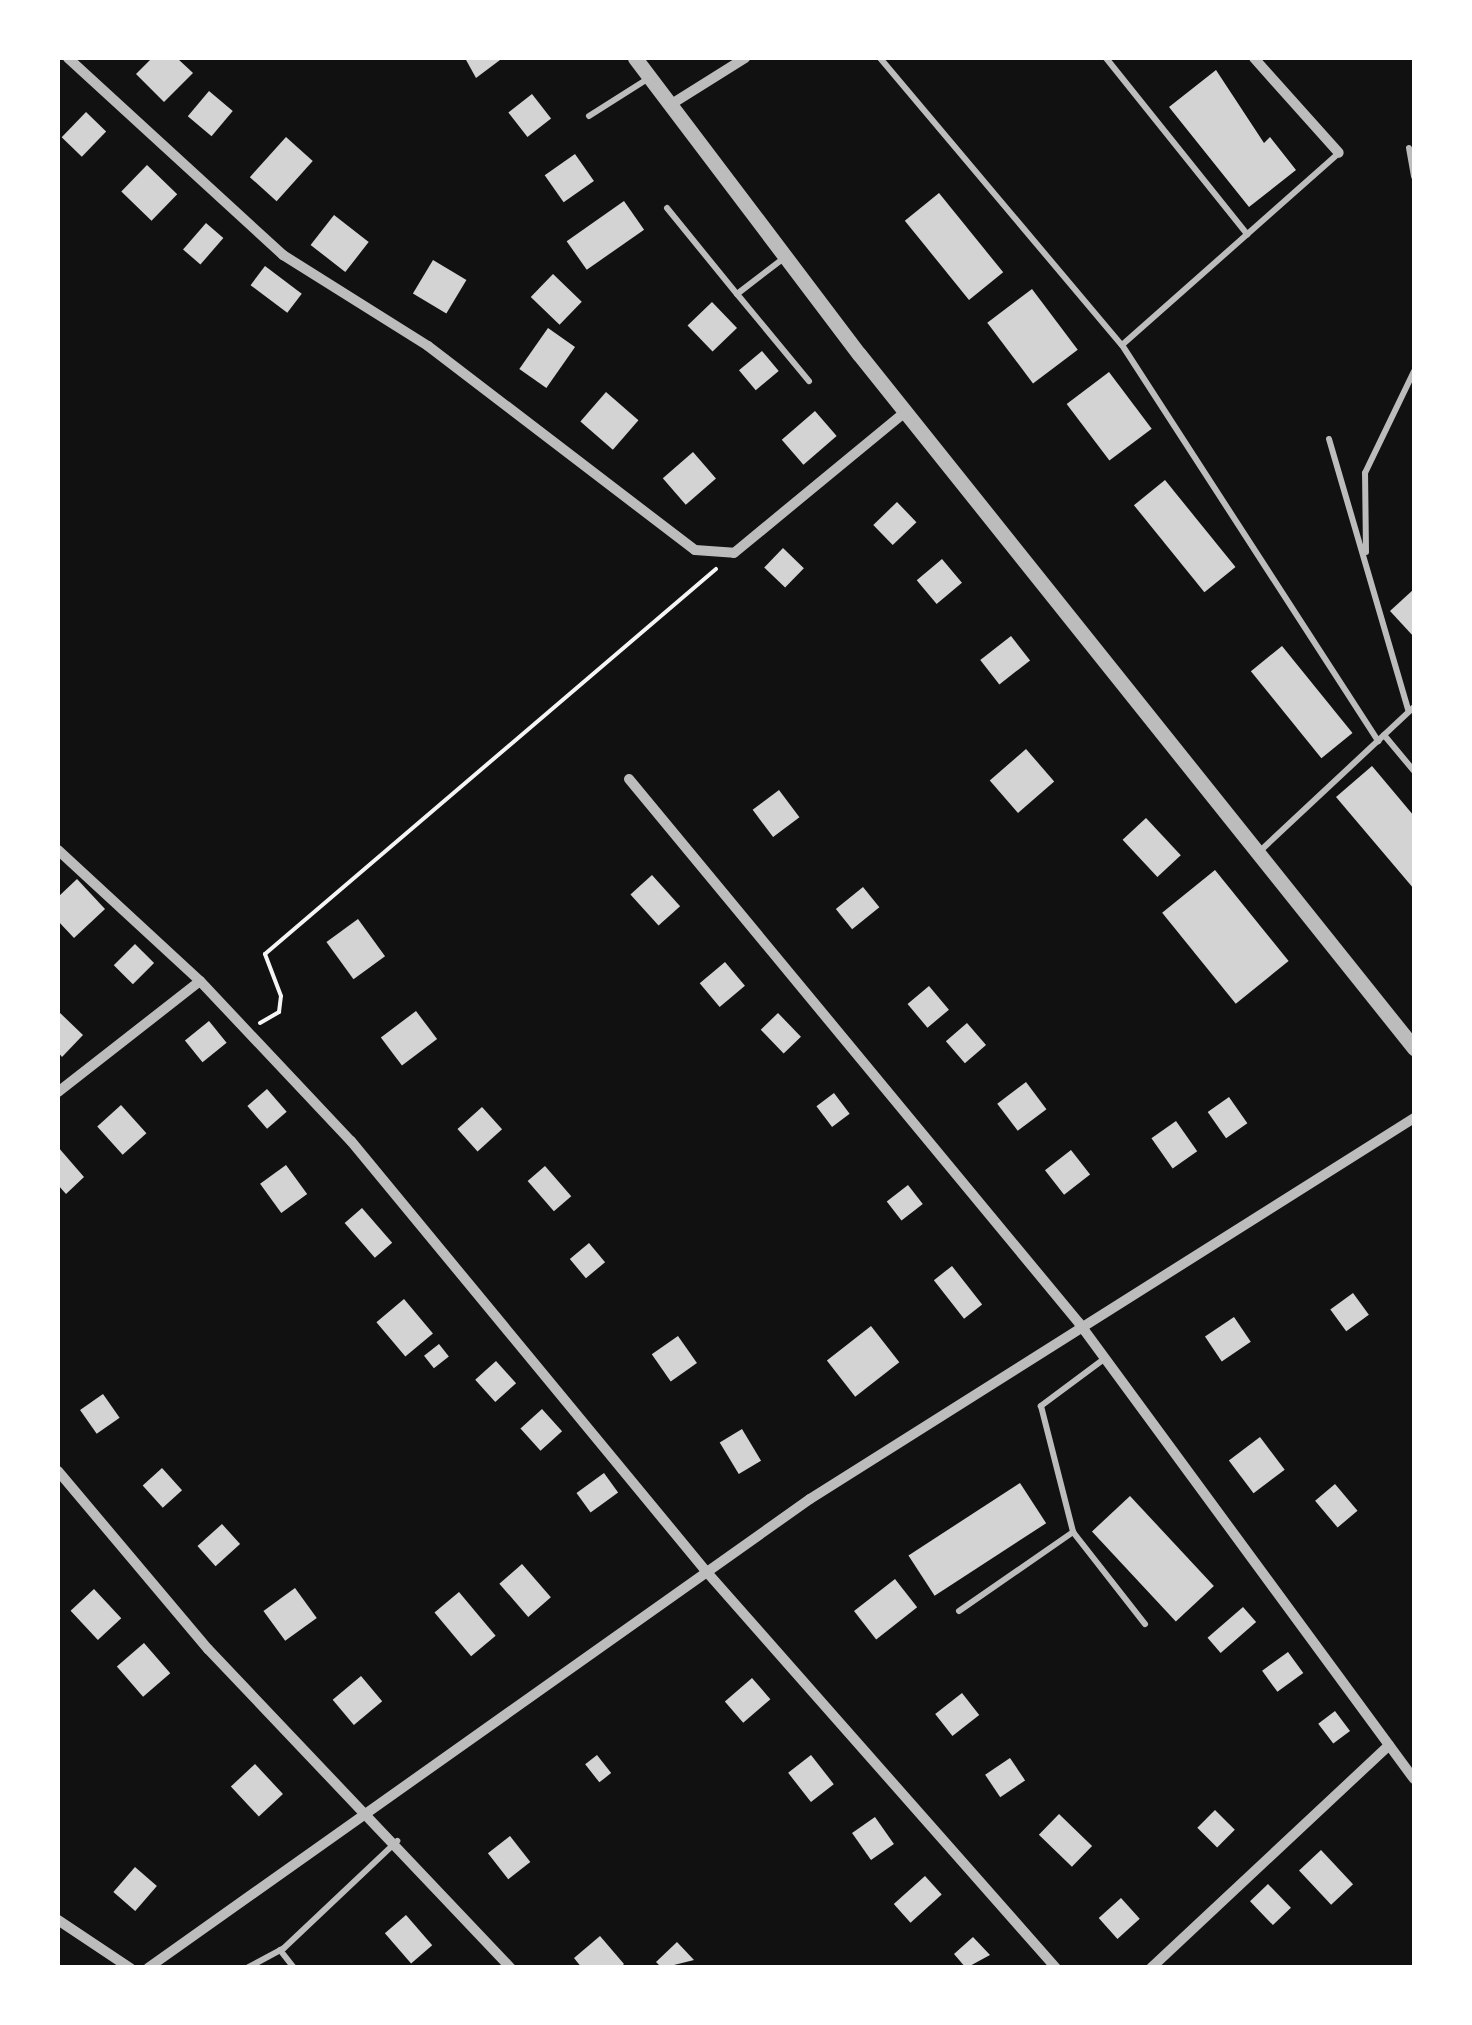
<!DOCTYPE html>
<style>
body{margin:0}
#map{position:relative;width:1472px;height:2025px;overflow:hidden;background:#111;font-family:"Crimson Pro",serif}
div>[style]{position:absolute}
.building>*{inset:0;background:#d3d3d3;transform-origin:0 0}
.path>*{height:4px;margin:-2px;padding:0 2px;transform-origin:2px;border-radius:2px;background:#f5f5f5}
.service>*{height:6px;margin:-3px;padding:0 3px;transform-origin:3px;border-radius:3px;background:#bcbcbc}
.minor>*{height:10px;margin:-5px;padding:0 5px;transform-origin:5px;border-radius:5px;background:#bcbcbc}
.tertiary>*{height:15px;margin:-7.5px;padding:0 7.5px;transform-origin:7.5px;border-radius:7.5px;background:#bcbcbc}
span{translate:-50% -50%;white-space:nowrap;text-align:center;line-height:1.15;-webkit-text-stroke:8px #fff;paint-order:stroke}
.frame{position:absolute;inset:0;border:60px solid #fff;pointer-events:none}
</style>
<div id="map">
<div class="building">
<div style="clip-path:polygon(152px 58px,177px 58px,193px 73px,164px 102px,136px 74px)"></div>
<div style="clip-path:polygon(465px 58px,497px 58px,500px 60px,476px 78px)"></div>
<div style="clip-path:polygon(1216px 70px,1264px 143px,1270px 137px,1296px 170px,1249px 207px,1169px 107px)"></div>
<div style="left:209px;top:91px;width:31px;height:33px;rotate:40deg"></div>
<div style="left:532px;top:94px;width:31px;height:30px;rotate:52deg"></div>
<div style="left:86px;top:112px;width:28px;height:35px;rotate:44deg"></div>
<div style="left:286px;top:137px;width:36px;height:54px;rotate:42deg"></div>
<div style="left:575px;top:154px;width:33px;height:37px;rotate:55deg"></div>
<div style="left:147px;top:165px;width:42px;height:37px;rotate:44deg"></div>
<div style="left:939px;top:193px;width:102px;height:44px;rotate:51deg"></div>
<div style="left:624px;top:201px;width:35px;height:70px;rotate:55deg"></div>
<div style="left:334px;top:215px;width:44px;height:38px;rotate:38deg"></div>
<div style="left:206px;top:223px;width:23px;height:35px;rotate:41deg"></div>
<div style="left:433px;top:260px;width:39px;height:39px;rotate:31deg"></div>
<div style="left:265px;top:266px;width:46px;height:24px;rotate:37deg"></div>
<div style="left:553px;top:274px;width:40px;height:32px;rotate:44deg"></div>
<div style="left:1032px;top:289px;width:76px;height:56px;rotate:53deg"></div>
<div style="left:712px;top:302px;width:36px;height:34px;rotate:46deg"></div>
<div style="left:548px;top:328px;width:33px;height:50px;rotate:35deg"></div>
<div style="left:762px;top:351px;width:26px;height:30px;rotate:50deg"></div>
<div style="left:1109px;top:372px;width:71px;height:53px;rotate:53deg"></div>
<div style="left:606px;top:392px;width:43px;height:39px;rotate:41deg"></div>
<div style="left:815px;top:411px;width:33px;height:44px;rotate:49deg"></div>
<div style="left:693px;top:452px;width:35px;height:40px;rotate:49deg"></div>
<div style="left:1165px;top:480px;width:112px;height:40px;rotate:51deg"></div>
<div style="left:897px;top:502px;width:28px;height:33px;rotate:46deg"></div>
<div style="left:783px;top:548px;width:29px;height:27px;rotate:44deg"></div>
<div style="left:942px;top:559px;width:31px;height:33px;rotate:50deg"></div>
<div style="clip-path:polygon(1414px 589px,1414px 637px,1390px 611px)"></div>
<div style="left:1011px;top:636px;width:31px;height:39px;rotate:52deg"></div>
<div style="left:1282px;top:646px;width:112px;height:40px;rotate:51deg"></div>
<div style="left:1026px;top:749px;width:43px;height:48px;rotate:49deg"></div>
<div style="clip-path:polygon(1372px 766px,1414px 816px,1414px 889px,1336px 797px)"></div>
<div style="left:779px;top:790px;width:34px;height:33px;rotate:53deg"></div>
<div style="left:1146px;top:818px;width:51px;height:32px;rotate:47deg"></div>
<div style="left:1215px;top:870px;width:117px;height:68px;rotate:51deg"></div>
<div style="left:652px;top:875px;width:42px;height:29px;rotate:48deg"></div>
<div style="clip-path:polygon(77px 879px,105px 909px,74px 938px,58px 921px,58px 897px)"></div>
<div style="left:863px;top:887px;width:26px;height:35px;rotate:51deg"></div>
<div style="left:358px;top:919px;width:46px;height:39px;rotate:54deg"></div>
<div style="left:135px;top:944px;width:27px;height:30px;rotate:45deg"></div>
<div style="left:725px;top:962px;width:31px;height:33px;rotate:50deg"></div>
<div style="left:929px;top:986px;width:31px;height:28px;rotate:50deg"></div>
<div style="clip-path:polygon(58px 1011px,83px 1035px,62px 1057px,58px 1052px)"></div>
<div style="left:416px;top:1011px;width:35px;height:44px;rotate:53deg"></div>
<div style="left:778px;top:1013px;width:33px;height:24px;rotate:46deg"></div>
<div style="left:209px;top:1021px;width:28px;height:31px;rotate:51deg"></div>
<div style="left:967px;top:1023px;width:29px;height:28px;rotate:49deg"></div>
<div style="left:1026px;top:1082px;width:34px;height:36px;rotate:53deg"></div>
<div style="left:267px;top:1089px;width:30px;height:26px;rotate:49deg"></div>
<div style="left:834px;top:1093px;width:26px;height:22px;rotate:53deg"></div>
<div style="left:1229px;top:1097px;width:32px;height:26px;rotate:55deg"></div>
<div style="left:121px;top:1105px;width:38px;height:32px;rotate:48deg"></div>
<div style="left:482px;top:1107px;width:30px;height:33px;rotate:48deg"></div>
<div style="left:1176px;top:1121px;width:37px;height:30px;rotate:55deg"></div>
<div style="clip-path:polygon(58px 1147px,84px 1177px,66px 1194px,58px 1185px)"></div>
<div style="left:1071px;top:1150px;width:31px;height:33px;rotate:52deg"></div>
<div style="left:286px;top:1165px;width:36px;height:32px;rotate:54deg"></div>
<div style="left:545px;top:1166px;width:40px;height:23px;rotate:49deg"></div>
<div style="left:908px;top:1185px;width:24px;height:27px;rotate:52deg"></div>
<div style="left:362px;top:1208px;width:46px;height:23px;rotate:49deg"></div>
<div style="left:589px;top:1243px;width:25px;height:25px;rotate:50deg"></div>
<div style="left:952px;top:1266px;width:49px;height:23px;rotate:52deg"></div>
<div style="left:1353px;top:1293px;width:27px;height:28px;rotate:54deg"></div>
<div style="left:404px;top:1299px;width:45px;height:36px;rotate:50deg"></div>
<div style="left:1234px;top:1317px;width:30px;height:35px;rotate:56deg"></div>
<div style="left:871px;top:1326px;width:46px;height:56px;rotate:52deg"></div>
<div style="left:678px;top:1336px;width:33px;height:32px;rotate:55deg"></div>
<div style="left:439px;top:1344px;width:16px;height:19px;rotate:52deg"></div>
<div style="left:496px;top:1361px;width:30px;height:28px;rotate:48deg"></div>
<div style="left:103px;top:1394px;width:29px;height:28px;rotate:55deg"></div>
<div style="left:542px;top:1409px;width:30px;height:29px;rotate:48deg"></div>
<div style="left:742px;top:1429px;width:37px;height:26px;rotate:59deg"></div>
<div style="left:1260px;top:1437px;width:41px;height:39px;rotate:53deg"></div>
<div style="left:162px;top:1468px;width:30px;height:26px;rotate:48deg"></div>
<div style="left:604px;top:1473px;width:24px;height:34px;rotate:54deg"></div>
<div style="left:1020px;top:1483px;width:48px;height:133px;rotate:57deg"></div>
<div style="left:1335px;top:1484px;width:35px;height:26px;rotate:50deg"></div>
<div style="left:1130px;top:1496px;width:123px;height:52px;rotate:47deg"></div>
<div style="left:222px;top:1524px;width:27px;height:33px;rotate:48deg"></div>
<div style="left:522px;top:1564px;width:44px;height:30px;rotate:49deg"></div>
<div style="left:895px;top:1579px;width:36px;height:52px;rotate:52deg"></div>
<div style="left:295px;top:1588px;width:37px;height:39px;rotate:54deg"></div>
<div style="left:94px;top:1589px;width:40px;height:32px;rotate:47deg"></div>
<div style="left:459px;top:1592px;width:57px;height:32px;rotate:50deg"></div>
<div style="left:1243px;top:1607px;width:20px;height:47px;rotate:49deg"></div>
<div style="left:144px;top:1643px;width:40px;height:36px;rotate:49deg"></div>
<div style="left:1288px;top:1652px;width:26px;height:32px;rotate:54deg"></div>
<div style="left:361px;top:1676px;width:33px;height:37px;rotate:50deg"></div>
<div style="left:752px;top:1678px;width:28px;height:36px;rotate:49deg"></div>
<div style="left:962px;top:1693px;width:28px;height:34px;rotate:52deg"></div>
<div style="left:1335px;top:1711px;width:25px;height:21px;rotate:53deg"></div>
<div style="left:597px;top:1755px;width:23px;height:15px;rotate:52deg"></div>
<div style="left:811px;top:1755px;width:37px;height:29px;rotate:52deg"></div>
<div style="left:1010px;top:1758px;width:27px;height:30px;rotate:56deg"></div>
<div style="left:255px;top:1764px;width:41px;height:33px;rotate:47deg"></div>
<div style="left:1215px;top:1810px;width:28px;height:25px;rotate:45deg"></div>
<div style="left:1059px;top:1814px;width:46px;height:29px;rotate:44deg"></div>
<div style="left:875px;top:1817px;width:33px;height:28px;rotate:55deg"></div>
<div style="left:510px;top:1836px;width:33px;height:28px;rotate:52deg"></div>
<div style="left:1321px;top:1850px;width:47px;height:30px;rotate:47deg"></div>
<div style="left:135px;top:1867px;width:29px;height:33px;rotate:41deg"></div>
<div style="left:925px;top:1876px;width:25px;height:42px;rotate:48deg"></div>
<div style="left:1268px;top:1884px;width:33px;height:25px;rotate:46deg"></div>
<div style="left:1121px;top:1898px;width:28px;height:30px;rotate:48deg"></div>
<div style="left:406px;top:1915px;width:40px;height:28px;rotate:49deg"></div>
<div style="clip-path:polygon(600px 1936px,624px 1964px,620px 1968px,582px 1968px,574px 1958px)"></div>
<div style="clip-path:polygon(973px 1937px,990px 1955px,966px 1968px,954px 1954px)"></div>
<div style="clip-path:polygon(677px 1942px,694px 1960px,662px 1968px,656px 1962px)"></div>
</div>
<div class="path">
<div style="left:260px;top:1023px;width:22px;rotate:-30deg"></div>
<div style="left:279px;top:1012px;width:16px;rotate:-83deg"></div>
<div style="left:281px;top:996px;width:45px;rotate:-110.9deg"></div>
<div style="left:265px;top:954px;width:593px;rotate:-40.49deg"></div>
</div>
<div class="service">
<div style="left:880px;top:58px;width:375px;rotate:49.9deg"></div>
<div style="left:1122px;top:345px;width:290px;rotate:-41.5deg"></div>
<div style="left:1106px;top:58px;width:226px;rotate:51.3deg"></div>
<div style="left:589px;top:116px;width:71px;rotate:-32.3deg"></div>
<div style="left:1409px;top:148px;width:29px;rotate:80deg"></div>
<div style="left:667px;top:208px;width:111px;rotate:50.9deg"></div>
<div style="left:737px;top:294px;width:59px;rotate:-37.5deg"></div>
<div style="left:737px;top:294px;width:113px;rotate:50.4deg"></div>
<div style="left:1122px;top:345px;width:472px;rotate:57.1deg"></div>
<div style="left:1329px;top:439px;width:284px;rotate:73.7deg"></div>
<div style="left:1366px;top:552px;width:79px;rotate:-90.7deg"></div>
<div style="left:1365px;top:473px;width:113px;rotate:-64.3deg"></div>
<div style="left:1384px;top:735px;width:47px;rotate:50.2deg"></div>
<div style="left:1259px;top:852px;width:212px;rotate:-43.1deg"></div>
<div style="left:1104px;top:1359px;width:79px;rotate:143.3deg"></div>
<div style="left:1041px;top:1406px;width:130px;rotate:75.7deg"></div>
<div style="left:1073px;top:1532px;width:117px;rotate:52deg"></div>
<div style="left:959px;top:1611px;width:139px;rotate:-34.7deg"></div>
<div style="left:280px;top:1950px;width:23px;rotate:52deg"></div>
<div style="left:247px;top:1968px;width:42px;rotate:-28.4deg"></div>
<div style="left:284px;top:1948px;width:156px;rotate:-43.4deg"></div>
</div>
<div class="minor">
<div style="left:68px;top:58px;width:292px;rotate:42.5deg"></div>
<div style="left:283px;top:255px;width:171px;rotate:32.1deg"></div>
<div style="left:428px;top:346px;width:336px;rotate:37.4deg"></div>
<div style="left:695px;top:550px;width:39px;rotate:4deg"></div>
<div style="left:734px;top:553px;width:222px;rotate:-39.5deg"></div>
<div style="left:1254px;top:58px;width:127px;rotate:48.2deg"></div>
<div style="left:670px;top:105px;width:89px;rotate:-32.1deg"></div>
<div style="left:629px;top:779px;width:706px;rotate:50.4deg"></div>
<div style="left:1079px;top:1323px;width:566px;rotate:53.7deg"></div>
<div style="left:58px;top:850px;width:193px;rotate:42.7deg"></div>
<div style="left:200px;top:981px;width:220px;rotate:46.7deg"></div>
<div style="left:351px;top:1141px;width:556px;rotate:50.47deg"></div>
<div style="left:705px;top:1570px;width:531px;rotate:48.59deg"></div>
<div style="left:58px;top:1092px;width:180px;rotate:-38deg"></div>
<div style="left:58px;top:1471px;width:233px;rotate:49.9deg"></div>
<div style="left:208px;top:1649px;width:440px;rotate:46.5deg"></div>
<div style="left:58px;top:1920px;width:87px;rotate:33.7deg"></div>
<div style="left:148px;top:1968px;width:811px;rotate:-35.32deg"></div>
<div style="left:810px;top:1499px;width:714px;rotate:-32.24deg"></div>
<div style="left:1151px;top:1968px;width:326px;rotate:-43.1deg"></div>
</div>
<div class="tertiary">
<div style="left:635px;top:58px;width:371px;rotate:52.9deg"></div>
<div style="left:859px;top:354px;width:889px;rotate:51.35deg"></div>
</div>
<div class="frame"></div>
</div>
